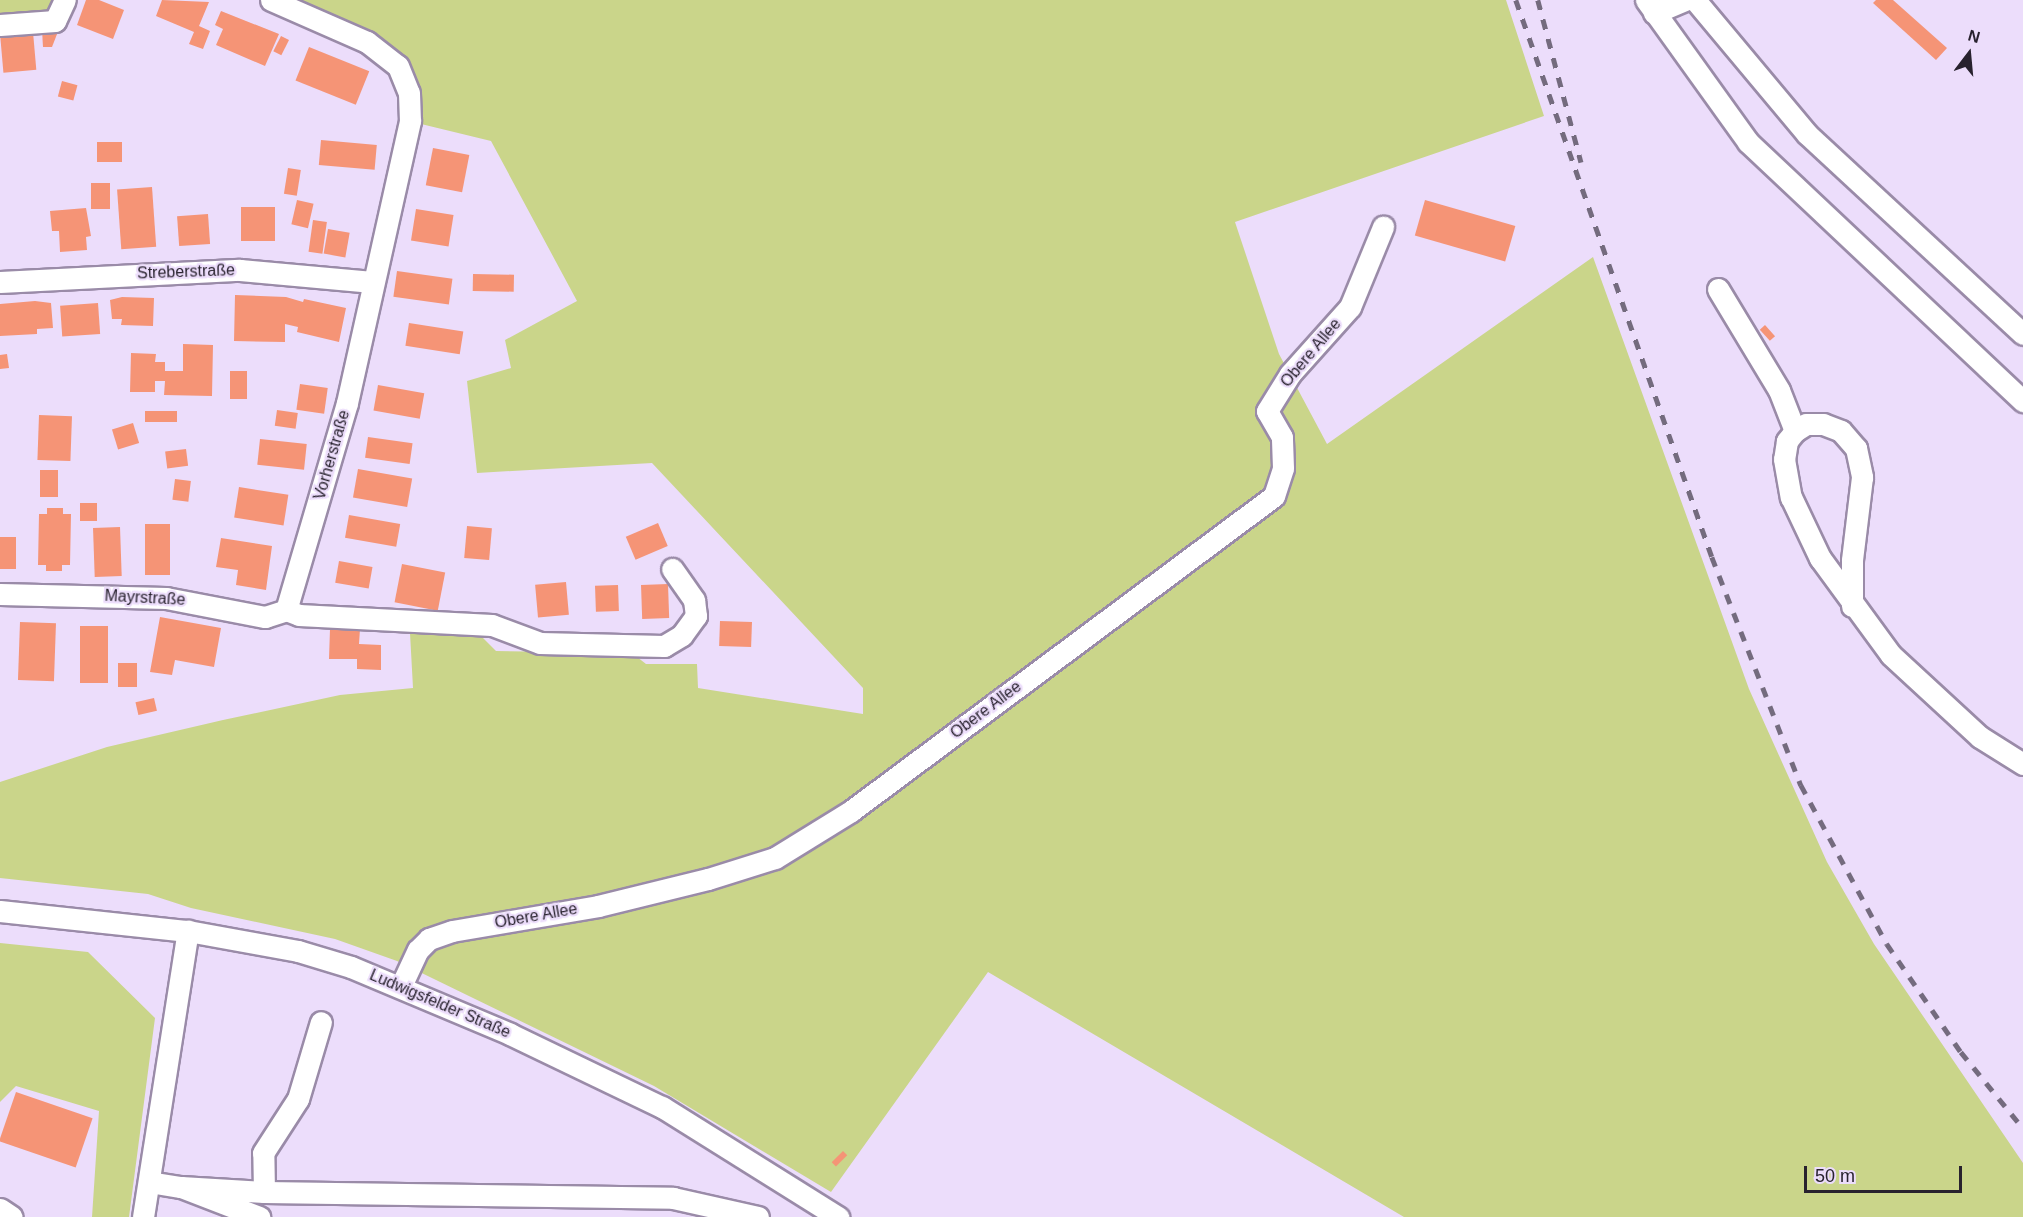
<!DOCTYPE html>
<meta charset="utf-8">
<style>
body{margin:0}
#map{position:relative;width:2023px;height:1217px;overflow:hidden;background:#ecddfb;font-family:Helvetica,sans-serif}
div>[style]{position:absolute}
.green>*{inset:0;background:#cad58a}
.building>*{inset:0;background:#f59476;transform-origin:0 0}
.roads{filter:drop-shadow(2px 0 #9a8ba8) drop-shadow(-2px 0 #9a8ba8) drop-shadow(0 2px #9a8ba8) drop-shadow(0 -2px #9a8ba8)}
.minor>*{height:21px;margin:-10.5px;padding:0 10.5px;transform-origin:10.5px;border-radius:10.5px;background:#fff}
.rail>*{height:4.5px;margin-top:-2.25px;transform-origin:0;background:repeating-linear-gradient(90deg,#746b7e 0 10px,transparent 0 20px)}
span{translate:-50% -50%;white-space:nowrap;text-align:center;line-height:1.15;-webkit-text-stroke:4.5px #ecddfb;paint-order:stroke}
.street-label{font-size:16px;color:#28222e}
.north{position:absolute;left:1939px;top:24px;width:60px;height:60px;-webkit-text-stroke:4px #ecddfb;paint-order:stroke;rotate:16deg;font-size:16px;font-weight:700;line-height:24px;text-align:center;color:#28222e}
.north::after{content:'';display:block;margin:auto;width:21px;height:27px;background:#28222e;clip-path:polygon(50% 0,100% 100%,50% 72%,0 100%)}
.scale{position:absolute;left:1804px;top:1166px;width:158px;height:27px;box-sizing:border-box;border:3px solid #28222e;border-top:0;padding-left:8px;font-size:18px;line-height:21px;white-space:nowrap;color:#28222e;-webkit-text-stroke:4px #ecddfb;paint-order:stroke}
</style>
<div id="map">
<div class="green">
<div style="clip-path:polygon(0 0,57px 0,51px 11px,0 15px)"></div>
<div style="clip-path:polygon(300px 0,1506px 0,1544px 116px,1235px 222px,1279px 354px,1327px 444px,1593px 257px,1749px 689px,1827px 862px,1874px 944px,2023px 1163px,2023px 1217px,1404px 1217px,988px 972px,831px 1192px,654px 1086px,397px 961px,335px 939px,191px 908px,148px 894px,0 878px,0 782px,107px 747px,223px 720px,340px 695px,413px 688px,410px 633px,478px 633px,496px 651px,632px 653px,646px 664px,697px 664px,698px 688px,863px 714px,863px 688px,652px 463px,477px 473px,467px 381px,511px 368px,505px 340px,577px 301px,491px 141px,417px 123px,419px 101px,413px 72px,402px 54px,365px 28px)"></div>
<div style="clip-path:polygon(0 943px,88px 952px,155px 1018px,129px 1217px,92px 1217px,99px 1111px,16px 1086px,0 1102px)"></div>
</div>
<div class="building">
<div style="clip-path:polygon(86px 0,99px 0,124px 10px,113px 39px,77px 25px)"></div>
<div style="clip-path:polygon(162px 0,209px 2px,199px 26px,210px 31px,203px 49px,189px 44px,194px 32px,156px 16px)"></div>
<div style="clip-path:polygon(1876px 0,1893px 0,1947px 48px,1936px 60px,1873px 3px)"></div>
<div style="clip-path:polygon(221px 11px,279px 34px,265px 66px,216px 45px,223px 29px,215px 25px)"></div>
<div style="clip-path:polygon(59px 29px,52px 47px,43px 47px,42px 30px)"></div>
<div style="left:33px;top:32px;width:38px;height:33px;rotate:85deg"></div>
<div style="left:281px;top:36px;width:9px;height:17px;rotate:27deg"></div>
<div style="left:309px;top:47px;width:65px;height:36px;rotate:22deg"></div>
<div style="left:62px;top:81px;width:16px;height:16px;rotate:15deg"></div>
<div style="left:321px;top:140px;width:56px;height:25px;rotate:5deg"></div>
<div style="left:97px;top:142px;width:25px;height:20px"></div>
<div style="left:433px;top:148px;width:37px;height:38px;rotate:11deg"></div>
<div style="left:288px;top:168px;width:13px;height:26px;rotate:9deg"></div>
<div style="left:91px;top:183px;width:19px;height:26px"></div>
<div style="left:152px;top:187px;width:60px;height:35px;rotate:86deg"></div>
<div style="left:297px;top:200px;width:17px;height:25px;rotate:13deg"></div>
<div style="left:1425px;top:200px;width:94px;height:37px;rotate:16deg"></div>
<div style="left:241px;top:207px;width:34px;height:34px"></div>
<div style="clip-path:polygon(86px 208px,91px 236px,86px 237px,87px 250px,60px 252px,59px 231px,52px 231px,50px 211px)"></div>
<div style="left:416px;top:209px;width:38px;height:32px;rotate:9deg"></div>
<div style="left:208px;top:214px;width:30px;height:31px;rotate:86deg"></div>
<div style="left:313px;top:220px;width:14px;height:32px;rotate:8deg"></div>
<div style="left:328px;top:229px;width:22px;height:25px;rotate:10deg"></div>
<div style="left:397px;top:271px;width:56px;height:26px;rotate:8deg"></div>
<div style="left:473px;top:274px;width:41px;height:17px;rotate:1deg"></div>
<div style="clip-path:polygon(235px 295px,286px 297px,303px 302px,304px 299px,346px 308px,339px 342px,297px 332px,298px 327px,285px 324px,285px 342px,234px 341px)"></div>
<div style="clip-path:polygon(122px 297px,154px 298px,153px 326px,121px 325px,122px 319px,112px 319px,110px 300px)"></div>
<div style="clip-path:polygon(35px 301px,51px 303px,53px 328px,37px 329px,37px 334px,0 336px,0 304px)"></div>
<div style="left:98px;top:303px;width:31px;height:38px;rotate:86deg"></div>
<div style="left:409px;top:323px;width:55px;height:23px;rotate:9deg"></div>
<div style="left:1765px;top:325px;width:15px;height:7px;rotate:48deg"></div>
<div style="clip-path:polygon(183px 344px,213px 345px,212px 396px,164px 395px,165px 381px,155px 381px,155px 392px,130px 392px,131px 353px,156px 354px,155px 362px,165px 362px,165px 371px,183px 371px)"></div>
<div style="clip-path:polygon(7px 354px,9px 368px,0 369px,0 355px)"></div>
<div style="left:230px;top:371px;width:17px;height:28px"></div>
<div style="left:300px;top:384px;width:28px;height:26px;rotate:8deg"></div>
<div style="left:378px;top:385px;width:47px;height:26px;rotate:10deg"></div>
<div style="left:277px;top:410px;width:21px;height:16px;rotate:8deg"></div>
<div style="left:145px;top:411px;width:32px;height:11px"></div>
<div style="left:39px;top:415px;width:33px;height:45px;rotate:2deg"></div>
<div style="left:133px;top:423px;width:21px;height:22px;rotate:73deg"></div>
<div style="left:368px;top:437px;width:45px;height:21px;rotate:8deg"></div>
<div style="left:260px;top:439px;width:47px;height:26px;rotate:6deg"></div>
<div style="left:186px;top:449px;width:17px;height:21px;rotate:83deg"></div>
<div style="left:358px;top:469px;width:55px;height:29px;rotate:10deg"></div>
<div style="left:40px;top:470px;width:18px;height:27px"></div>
<div style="left:175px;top:479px;width:16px;height:21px;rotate:7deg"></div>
<div style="left:239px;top:487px;width:50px;height:31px;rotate:9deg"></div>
<div style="left:80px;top:503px;width:17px;height:18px"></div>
<div style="clip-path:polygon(47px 508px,63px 508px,63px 514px,71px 514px,70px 565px,62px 565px,62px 571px,46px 571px,46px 565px,38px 565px,39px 514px,47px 514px)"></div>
<div style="left:349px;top:515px;width:52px;height:23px;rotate:10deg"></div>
<div style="left:658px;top:523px;width:25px;height:35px;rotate:67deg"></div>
<div style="left:145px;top:524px;width:25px;height:51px"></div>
<div style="left:467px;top:526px;width:25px;height:32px;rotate:5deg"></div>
<div style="left:120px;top:527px;width:49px;height:27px;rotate:88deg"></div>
<div style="left:0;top:537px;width:16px;height:32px"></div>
<div style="clip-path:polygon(221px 538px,272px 546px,266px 590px,236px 585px,238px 570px,216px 567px)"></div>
<div style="left:339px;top:561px;width:34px;height:22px;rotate:10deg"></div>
<div style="left:402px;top:564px;width:44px;height:39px;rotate:11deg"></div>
<div style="left:566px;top:582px;width:33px;height:31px;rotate:85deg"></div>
<div style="left:668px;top:584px;width:34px;height:27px;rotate:88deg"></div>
<div style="left:618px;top:585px;width:26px;height:23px;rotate:88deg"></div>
<div style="clip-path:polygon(160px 617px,221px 628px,214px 667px,175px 660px,172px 675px,150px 672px)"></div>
<div style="left:720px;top:621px;width:32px;height:25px;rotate:2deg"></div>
<div style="left:20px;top:622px;width:36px;height:58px;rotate:2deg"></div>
<div style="left:80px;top:626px;width:28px;height:57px"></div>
<div style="clip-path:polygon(330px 629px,360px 629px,359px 644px,381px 645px,381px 670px,357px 669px,357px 659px,329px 659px)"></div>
<div style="left:118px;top:663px;width:19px;height:24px"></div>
<div style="left:154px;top:698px;width:13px;height:19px;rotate:77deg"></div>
<div style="left:16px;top:1092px;width:81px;height:52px;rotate:19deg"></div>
<div style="left:843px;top:1151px;width:6px;height:16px;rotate:45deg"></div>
</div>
<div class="roads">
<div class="minor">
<div style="left:271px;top:0;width:105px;rotate:23.6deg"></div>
<div style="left:367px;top:42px;width:39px;rotate:38deg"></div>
<div style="left:398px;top:66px;width:29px;rotate:68deg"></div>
<div style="left:409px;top:93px;width:28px;rotate:88deg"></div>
<div style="left:410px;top:121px;width:289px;rotate:102.6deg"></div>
<div style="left:347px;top:403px;width:216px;rotate:106.4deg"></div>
<div style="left:286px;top:610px;width:14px;rotate:21deg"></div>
<div style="left:299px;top:615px;width:193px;rotate:3deg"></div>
<div style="left:492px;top:625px;width:51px;rotate:20.6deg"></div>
<div style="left:540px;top:643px;width:124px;rotate:1.4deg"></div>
<div style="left:664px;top:646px;width:21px;rotate:-31deg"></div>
<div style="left:682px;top:635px;width:24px;rotate:-54deg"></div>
<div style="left:696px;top:616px;width:16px;rotate:-97deg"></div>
<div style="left:694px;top:600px;width:38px;rotate:-125deg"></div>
<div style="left:1646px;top:0;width:175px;rotate:54.3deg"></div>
<div style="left:1748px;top:142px;width:378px;rotate:43.3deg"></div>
<div style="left:1695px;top:0;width:175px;rotate:50.1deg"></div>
<div style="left:1807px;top:134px;width:294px;rotate:42.8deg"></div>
<div style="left:1654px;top:13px;width:34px;rotate:-23deg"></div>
<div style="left:0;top:25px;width:55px;rotate:-4.2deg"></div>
<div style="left:55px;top:21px;width:23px;rotate:-65deg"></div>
<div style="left:0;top:282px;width:240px;rotate:-2.9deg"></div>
<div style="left:240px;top:270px;width:133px;rotate:5.2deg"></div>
<div style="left:1718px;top:289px;width:118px;rotate:58.9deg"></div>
<div style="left:1779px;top:390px;width:44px;rotate:68.7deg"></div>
<div style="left:1795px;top:431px;width:13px;rotate:129deg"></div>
<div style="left:1787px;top:441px;width:18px;rotate:99deg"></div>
<div style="left:1784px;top:459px;width:39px;rotate:80deg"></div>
<div style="left:1791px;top:497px;width:68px;rotate:64.6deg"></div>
<div style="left:1820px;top:558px;width:120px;rotate:53.8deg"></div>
<div style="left:1891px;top:655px;width:121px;rotate:42.7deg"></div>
<div style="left:1980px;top:737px;width:51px;rotate:32.1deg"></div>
<div style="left:1795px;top:431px;width:13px;rotate:-32deg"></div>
<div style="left:1806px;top:424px;width:17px"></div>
<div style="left:1823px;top:424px;width:19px;rotate:21deg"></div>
<div style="left:1841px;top:431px;width:23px;rotate:49deg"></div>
<div style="left:1856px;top:448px;width:30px;rotate:78deg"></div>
<div style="left:1862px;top:477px;width:84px;rotate:96.9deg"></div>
<div style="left:1852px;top:560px;width:46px;rotate:90deg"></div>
<div style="left:0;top:594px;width:166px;rotate:1.4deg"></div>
<div style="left:166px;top:598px;width:101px;rotate:10.9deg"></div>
<div style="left:265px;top:617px;width:22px;rotate:-18deg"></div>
<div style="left:0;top:911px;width:189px;rotate:6.1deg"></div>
<div style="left:188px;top:931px;width:112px;rotate:10.3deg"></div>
<div style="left:298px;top:951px;width:55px;rotate:16.8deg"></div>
<div style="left:351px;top:967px;width:173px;rotate:22.8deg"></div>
<div style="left:510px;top:1034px;width:169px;rotate:25.7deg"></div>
<div style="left:662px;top:1107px;width:208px;rotate:32deg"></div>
<div style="left:401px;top:986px;width:40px;rotate:-65deg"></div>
<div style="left:418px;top:950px;width:16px;rotate:-45deg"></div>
<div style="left:429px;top:939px;width:24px;rotate:-19deg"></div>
<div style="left:452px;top:931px;width:148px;rotate:-9.7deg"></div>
<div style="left:598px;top:906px;width:113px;rotate:-13.8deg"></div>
<div style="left:708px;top:879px;width:70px;rotate:-17.4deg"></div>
<div style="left:775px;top:858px;width:89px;rotate:-31.7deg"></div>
<div style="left:851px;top:811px;width:527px;rotate:-36.67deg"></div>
<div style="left:1274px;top:496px;width:29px;rotate:-72deg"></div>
<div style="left:1283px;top:468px;width:31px;rotate:-92deg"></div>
<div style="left:1282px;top:437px;width:30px;rotate:-120deg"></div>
<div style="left:1267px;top:411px;width:44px;rotate:-58.1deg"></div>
<div style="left:1290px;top:374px;width:90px;rotate:-48.2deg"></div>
<div style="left:1350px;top:307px;width:87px;rotate:-67.6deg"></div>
<div style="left:149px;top:1182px;width:32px;rotate:9deg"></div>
<div style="left:181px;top:1187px;width:84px;rotate:21deg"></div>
<div style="left:181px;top:1187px;width:83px;rotate:3.4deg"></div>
<div style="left:264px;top:1192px;width:409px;rotate:0.8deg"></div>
<div style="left:673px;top:1198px;width:87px;rotate:12.6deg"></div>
<div style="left:264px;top:1192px;width:39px;rotate:-91deg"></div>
<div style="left:263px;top:1153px;width:64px;rotate:-57.1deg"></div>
<div style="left:298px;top:1099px;width:80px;rotate:-73.4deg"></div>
<div style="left:0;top:1209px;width:14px;rotate:34deg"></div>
<div style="left:143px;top:1217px;width:290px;rotate:-81.1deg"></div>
</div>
</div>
<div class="rail">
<div style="left:1516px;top:0;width:590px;rotate:70.61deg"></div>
<div style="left:1712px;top:557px;width:245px;rotate:68.7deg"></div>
<div style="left:1801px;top:785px;width:181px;rotate:61.6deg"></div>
<div style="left:1887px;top:944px;width:131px;rotate:55.6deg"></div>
<div style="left:1961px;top:1052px;width:98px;rotate:50.8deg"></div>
<div style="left:1538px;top:0;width:168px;rotate:75.1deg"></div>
</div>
<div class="street-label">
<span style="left:186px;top:272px;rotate:-2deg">Streberstraße</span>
<span style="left:1311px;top:353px;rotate:-50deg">Obere Allee</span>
<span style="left:332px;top:455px;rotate:-74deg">Vorherstraße</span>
<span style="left:145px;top:598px;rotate:3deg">Mayrstraße</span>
<span style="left:986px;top:710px;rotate:-37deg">Obere Allee</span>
<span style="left:536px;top:916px;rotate:-10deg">Obere Allee</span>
<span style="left:440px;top:1004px;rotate:23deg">Ludwigsfelder Straße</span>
</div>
<div class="north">N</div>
<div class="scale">50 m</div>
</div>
